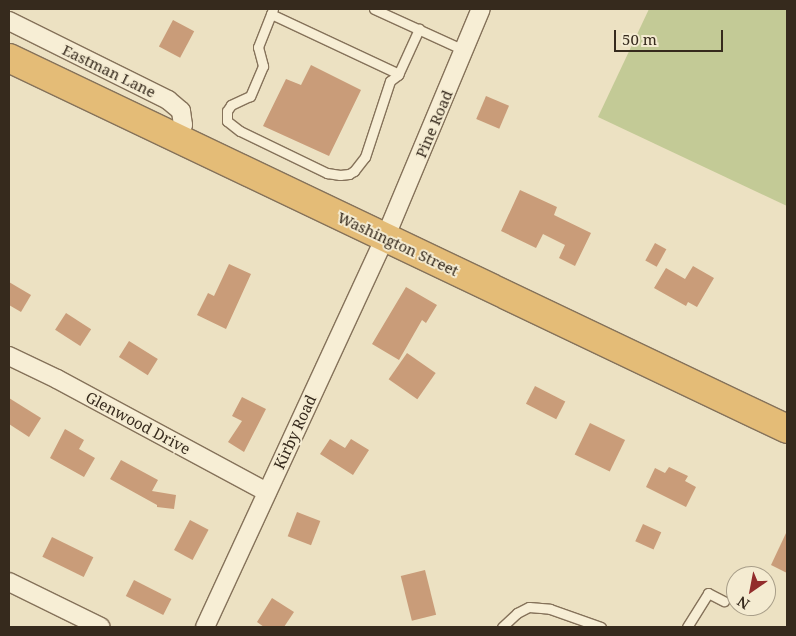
<!DOCTYPE html>
<style>
body{margin:0}
#map{position:relative;width:796px;height:636px;overflow:hidden;background:#ece1c2;font-family:"Noto Serif",serif}
div>[style]{position:absolute}
.green>*{inset:0;background:#c3ca96}
.building>*{inset:0;background:#c99c79;transform-origin:0 0}
.roads{filter:drop-shadow(1px 0 #85725a) drop-shadow(-1px 0 #85725a) drop-shadow(0 1px #85725a) drop-shadow(0 -1px #85725a)}
.service>*{height:9px;margin:-4.5px;padding:0 4.5px;transform-origin:4.5px;border-radius:4.5px;background:#f7eed5}
.minor>*{height:18px;margin:-9px;padding:0 9px;transform-origin:9px;border-radius:9px;background:#f7eed5}
.trunk>*{height:28px;margin:-14px;padding:0 14px;transform-origin:14px;border-radius:14px;background:#e4bc77}
span{translate:-50% -50%;white-space:nowrap;text-align:center;line-height:1.15;-webkit-text-stroke:4px #f4ebd1;paint-order:stroke}
.street-label{font-size:15px;color:#362a1d}
.frame{position:absolute;inset:0;border:10px solid #362a1d;pointer-events:none}
.north{position:absolute;left:726px;top:566px;width:50px;height:50px;box-sizing:border-box;background:#f4ebd1;border:1px solid #a89e89;border-radius:50%;rotate:213deg;font-size:14px;font-weight:700;line-height:20px;text-align:center;color:#362a1d}
.north::after{content:'';display:block;margin:auto;width:18px;height:22px;background:#922d2c;clip-path:polygon(50% 0,100% 100%,50% 72%,0 100%)}
.scale{position:absolute;left:614px;top:30px;width:109px;height:22px;box-sizing:border-box;border:2px solid #362a1d;border-top:0;padding-left:6px;font-size:15px;line-height:18px;white-space:nowrap;color:#362a1d;-webkit-text-stroke:4px #f4ebd1;paint-order:stroke}
</style>
<div id="map">
<div class="green">
<div style="clip-path:polygon(649px 9px,787px 9px,787px 206px,598px 117px)"></div>
</div>
<div class="building">
<div style="left:173px;top:20px;width:24px;height:30px;rotate:28deg"></div>
<div style="clip-path:polygon(311px 65px,361px 90px,329px 156px,263px 126px,286px 79px,301px 85px)"></div>
<div style="left:486px;top:96px;width:25px;height:25px;rotate:23deg"></div>
<div style="clip-path:polygon(520px 190px,557px 207px,554px 215px,591px 233px,575px 266px,559px 258px,565px 245px,543px 234px,536px 248px,501px 231px)"></div>
<div style="left:655px;top:243px;width:13px;height:20px;rotate:29deg"></div>
<div style="clip-path:polygon(229px 264px,251px 274px,226px 329px,197px 315px,208px 293px,214px 296px)"></div>
<div style="clip-path:polygon(693px 266px,714px 278px,697px 307px,688px 302px,686px 306px,654px 288px,666px 268px,685px 279px)"></div>
<div style="clip-path:polygon(9px 282px,31px 295px,21px 312px,9px 305px)"></div>
<div style="clip-path:polygon(406px 287px,437px 305px,426px 323px,422px 320px,399px 360px,372px 344px)"></div>
<div style="left:66px;top:313px;width:30px;height:20px;rotate:33deg"></div>
<div style="left:129px;top:341px;width:34px;height:19px;rotate:32deg"></div>
<div style="left:407px;top:353px;width:35px;height:32px;rotate:35deg"></div>
<div style="left:535px;top:386px;width:34px;height:20px;rotate:27deg"></div>
<div style="clip-path:polygon(242px 397px,266px 409px,244px 452px,228px 442px,242px 421px,232px 416px)"></div>
<div style="clip-path:polygon(9px 398px,41px 418px,29px 437px,9px 424px)"></div>
<div style="left:590px;top:423px;width:39px;height:35px;rotate:26deg"></div>
<div style="clip-path:polygon(65px 429px,84px 440px,79px 449px,95px 458px,84px 477px,50px 458px)"></div>
<div style="clip-path:polygon(330px 439px,345px 448px,351px 439px,369px 450px,353px 475px,320px 454px)"></div>
<div style="clip-path:polygon(121px 460px,158px 480px,152px 491px,176px 495px,174px 509px,157px 507px,157px 505px,110px 479px)"></div>
<div style="clip-path:polygon(669px 467px,688px 476px,685px 481px,696px 487px,686px 507px,646px 487px,655px 468px,665px 473px)"></div>
<div style="left:297px;top:512px;width:25px;height:26px;rotate:21deg"></div>
<div style="left:190px;top:520px;width:21px;height:34px;rotate:28deg"></div>
<div style="left:643px;top:524px;width:20px;height:19px;rotate:24deg"></div>
<div style="clip-path:polygon(787px 531px,787px 573px,771px 565px)"></div>
<div style="left:52px;top:537px;width:46px;height:22px;rotate:26deg"></div>
<div style="left:425px;top:570px;width:46px;height:25px;rotate:76deg"></div>
<div style="left:134px;top:580px;width:42px;height:18px;rotate:27deg"></div>
<div style="clip-path:polygon(272px 598px,294px 612px,284px 627px,264px 627px,257px 622px)"></div>
</div>
<div class="roads">
<div class="service">
<div style="left:273px;top:9px;width:41px;rotate:111.5deg"></div>
<div style="left:258px;top:47px;width:20px;rotate:75deg"></div>
<div style="left:263px;top:66px;width:33px;rotate:113deg"></div>
<div style="left:250px;top:96px;width:21px;rotate:155deg"></div>
<div style="left:231px;top:105px;width:7px;rotate:124deg"></div>
<div style="left:227px;top:111px;width:10px;rotate:90deg"></div>
<div style="left:227px;top:121px;width:16px;rotate:38deg"></div>
<div style="left:240px;top:131px;width:97px;rotate:25.8deg"></div>
<div style="left:327px;top:173px;width:13px;rotate:9deg"></div>
<div style="left:340px;top:175px;width:9px;rotate:-6deg"></div>
<div style="left:349px;top:174px;width:6px;rotate:-31deg"></div>
<div style="left:354px;top:171px;width:18px;rotate:-52deg"></div>
<div style="left:365px;top:157px;width:80px;rotate:-71.8deg"></div>
<div style="left:390px;top:81px;width:10px;rotate:-37deg"></div>
<div style="left:398px;top:75px;width:51px;rotate:-65.5deg"></div>
<div style="left:374px;top:9px;width:99px;rotate:24.5deg"></div>
<div style="left:271px;top:14px;width:141px;rotate:25.1deg"></div>
<div style="left:502px;top:627px;width:21px;rotate:-43deg"></div>
<div style="left:517px;top:613px;width:13px;rotate:-27deg"></div>
<div style="left:529px;top:607px;width:21px;rotate:5deg"></div>
<div style="left:550px;top:609px;width:54px;rotate:19.4deg"></div>
<div style="left:687px;top:627px;width:40px;rotate:-58deg"></div>
<div style="left:708px;top:593px;width:18px;rotate:27deg"></div>
</div>
<div class="minor">
<div style="left:9px;top:21px;width:178px;rotate:26.4deg"></div>
<div style="left:168px;top:100px;width:17px;rotate:40deg"></div>
<div style="left:181px;top:111px;width:14px;rotate:82deg"></div>
<div style="left:183px;top:125px;width:14px;rotate:115deg"></div>
<div style="left:9px;top:356px;width:53px;rotate:25.6deg"></div>
<div style="left:57px;top:379px;width:238px;rotate:28.3deg"></div>
<div style="left:9px;top:582px;width:102px;rotate:26.1deg"></div>
<div style="left:205px;top:627px;width:429px;rotate:-65.2deg"></div>
<div style="left:385px;top:238px;width:248px;rotate:-67.3deg"></div>
</div>
<div class="trunk">
<div style="left:9px;top:58px;width:862px;rotate:25.49deg"></div>
</div>
</div>
<div class="street-label">
<span style="left:109px;top:71px;rotate:26deg">Eastman Lane</span>
<span style="left:434px;top:124px;rotate:-67deg">Pine Road</span>
<span style="left:398px;top:244px;rotate:25deg">Washington Street</span>
<span style="left:138px;top:423px;rotate:28deg">Glenwood Drive</span>
<span style="left:295px;top:432px;rotate:-65deg">Kirby Road</span>
</div>
<div class="frame"></div>
<div class="north">N</div>
<div class="scale">50 m</div>
</div>
